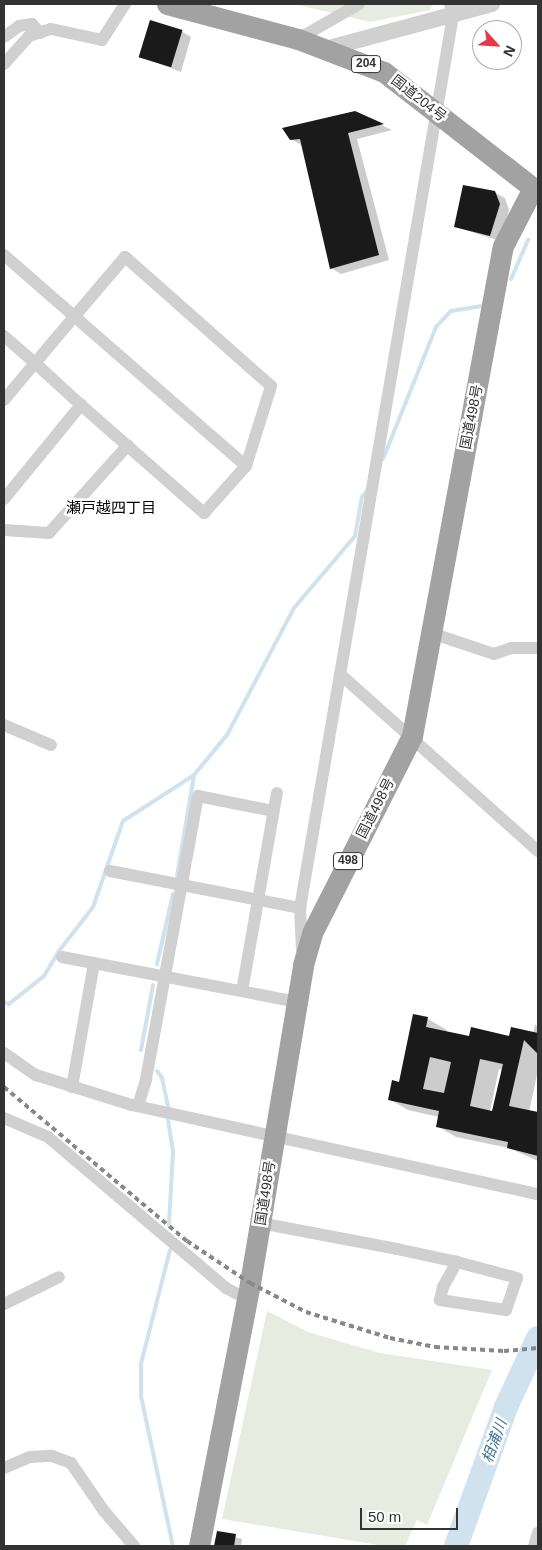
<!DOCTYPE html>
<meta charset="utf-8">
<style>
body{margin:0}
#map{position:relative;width:542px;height:1550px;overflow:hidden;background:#fff;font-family:Arial,"Noto Sans JP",sans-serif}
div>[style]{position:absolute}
.green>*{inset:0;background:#e6ecdf}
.shadow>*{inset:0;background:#0003}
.stream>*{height:4px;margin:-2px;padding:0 2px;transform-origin:2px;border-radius:2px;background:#cfe2ee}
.river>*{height:24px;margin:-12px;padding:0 12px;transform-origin:12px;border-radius:12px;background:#cfe2ee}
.building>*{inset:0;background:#1a1a1a;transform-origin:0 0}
.minor>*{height:12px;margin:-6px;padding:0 6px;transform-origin:6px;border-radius:6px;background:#d0d0d0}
.tertiary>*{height:16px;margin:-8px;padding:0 8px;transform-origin:8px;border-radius:8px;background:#d0d0d0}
.trunk>*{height:21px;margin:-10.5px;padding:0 10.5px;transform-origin:10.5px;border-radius:10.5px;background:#a2a2a2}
.rail>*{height:4px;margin-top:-2px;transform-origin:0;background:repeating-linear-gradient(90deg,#888 0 5px,transparent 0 9px)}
span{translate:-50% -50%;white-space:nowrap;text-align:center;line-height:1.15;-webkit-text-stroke:5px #fff;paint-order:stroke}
.shield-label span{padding:1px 4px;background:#fff;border:1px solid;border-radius:4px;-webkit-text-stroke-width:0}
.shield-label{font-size:12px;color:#333;font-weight:700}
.street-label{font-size:14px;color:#333}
.neighbourhood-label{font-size:15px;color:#000}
.water-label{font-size:15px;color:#3f7597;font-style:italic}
.frame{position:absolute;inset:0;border:5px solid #333;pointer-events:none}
.north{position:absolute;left:472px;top:20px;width:50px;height:50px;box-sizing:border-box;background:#fff;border:1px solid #adadad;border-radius:50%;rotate:116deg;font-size:14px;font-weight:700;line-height:20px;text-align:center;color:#333}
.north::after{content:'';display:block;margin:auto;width:18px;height:22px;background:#e63946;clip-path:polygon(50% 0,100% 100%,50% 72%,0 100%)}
.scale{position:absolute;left:360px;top:1508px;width:98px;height:22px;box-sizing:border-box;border:2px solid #333;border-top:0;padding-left:6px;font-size:15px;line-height:18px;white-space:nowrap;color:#333;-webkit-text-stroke:4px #fff;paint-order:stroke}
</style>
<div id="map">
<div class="green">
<div style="clip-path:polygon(294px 4px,433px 4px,430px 10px,370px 22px)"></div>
<div style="clip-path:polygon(267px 1311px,308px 1332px,380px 1353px,492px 1370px,427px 1525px,417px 1520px,405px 1546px,384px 1546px,222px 1519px)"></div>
</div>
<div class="shadow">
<div style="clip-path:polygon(181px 31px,191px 37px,181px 72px,141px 57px)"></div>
<div style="clip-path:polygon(355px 113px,392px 130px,357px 139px,389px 260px,341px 274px,331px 268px,301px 145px,291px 139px)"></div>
<div style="clip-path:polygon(494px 192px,505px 198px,509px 210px,500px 241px,456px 227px)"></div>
<div style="clip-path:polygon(evenodd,414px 1016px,428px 1019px,447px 1030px,446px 1033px,470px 1038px,533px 1034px,535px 1025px,538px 1026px,538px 1070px,529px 1112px,538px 1114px,538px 1161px,509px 1148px,456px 1137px,437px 1126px,439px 1117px,408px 1110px,389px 1099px,399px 1083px,414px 1016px,499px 1069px,503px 1070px,493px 1112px,490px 1111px,499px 1069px)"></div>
<div style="clip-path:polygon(218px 1533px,242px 1539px,241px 1546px,216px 1546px)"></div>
</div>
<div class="stream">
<div style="left:511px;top:279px;width:43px;rotate:-66.4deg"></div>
<div style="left:383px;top:459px;width:142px;rotate:-68.1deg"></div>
<div style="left:436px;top:327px;width:22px;rotate:-47deg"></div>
<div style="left:451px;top:311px;width:30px;rotate:-9deg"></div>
<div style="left:177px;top:876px;width:102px;rotate:-80.4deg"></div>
<div style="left:157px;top:964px;width:72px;rotate:-77.1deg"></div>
<div style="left:4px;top:1002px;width:5px;rotate:22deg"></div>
<div style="left:9px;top:1004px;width:45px;rotate:-38.7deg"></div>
<div style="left:44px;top:976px;width:29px;rotate:-59deg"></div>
<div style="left:59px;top:951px;width:56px;rotate:-52.3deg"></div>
<div style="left:93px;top:907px;width:91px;rotate:-70.8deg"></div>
<div style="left:123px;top:821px;width:85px;rotate:-32.9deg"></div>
<div style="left:194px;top:775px;width:52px;rotate:-50.5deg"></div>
<div style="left:227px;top:735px;width:144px;rotate:-62.2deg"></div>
<div style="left:294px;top:608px;width:94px;rotate:-49.7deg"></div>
<div style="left:355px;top:536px;width:40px;rotate:-80deg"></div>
<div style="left:362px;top:497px;width:8px;rotate:-50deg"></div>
<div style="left:141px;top:1050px;width:66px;rotate:-79.5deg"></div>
<div style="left:157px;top:1071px;width:9px;rotate:54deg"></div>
<div style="left:162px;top:1078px;width:29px;rotate:78deg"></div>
<div style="left:168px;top:1120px;width:31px;rotate:81deg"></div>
<div style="left:173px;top:1151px;width:74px;rotate:93.1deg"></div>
<div style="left:170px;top:1250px;width:118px;rotate:104.3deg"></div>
<div style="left:141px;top:1364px;width:32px;rotate:90deg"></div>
<div style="left:141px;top:1396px;width:153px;rotate:78deg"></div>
</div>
<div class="river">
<div style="left:456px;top:1546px;width:148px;rotate:-70.2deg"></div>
<div style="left:506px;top:1407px;width:76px;rotate:-65.1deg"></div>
</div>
<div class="building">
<div style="left:150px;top:20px;width:34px;height:39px;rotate:17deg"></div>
<div style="clip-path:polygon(355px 111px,384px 124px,348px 133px,379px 255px,330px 269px,300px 139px,290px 140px,282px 128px)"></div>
<div style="clip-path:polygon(463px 185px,495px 191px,500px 204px,490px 236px,454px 227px)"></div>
<div style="clip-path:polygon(evenodd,413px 1014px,428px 1017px,426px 1027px,469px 1036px,471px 1027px,509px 1036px,511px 1027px,538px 1033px,538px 1054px,524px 1040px,509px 1106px,538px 1112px,538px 1156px,507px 1148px,508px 1142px,436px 1127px,439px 1111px,388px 1100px,392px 1080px,399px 1082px,413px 1014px,430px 1057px,451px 1062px,444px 1093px,423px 1089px,430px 1057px,413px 1014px,480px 1059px,503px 1064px,492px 1111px,470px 1106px,480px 1059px)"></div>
<div style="clip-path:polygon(217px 1531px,236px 1534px,234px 1546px,214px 1546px)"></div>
</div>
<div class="minor">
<div style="left:4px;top:37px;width:19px;rotate:-36deg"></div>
<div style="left:19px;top:26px;width:13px;rotate:-9deg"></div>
<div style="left:32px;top:24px;width:12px;rotate:48deg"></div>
<div style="left:298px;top:39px;width:70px;rotate:-29.8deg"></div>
<div style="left:4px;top:64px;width:38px;rotate:-48deg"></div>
<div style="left:29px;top:36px;width:23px;rotate:-18deg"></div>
<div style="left:51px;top:29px;width:52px;rotate:12.2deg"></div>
<div style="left:102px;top:40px;width:43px;rotate:-57.4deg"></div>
<div style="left:4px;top:255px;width:321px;rotate:41.1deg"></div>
<div style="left:4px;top:336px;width:41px;rotate:41.1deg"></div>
<div style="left:35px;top:363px;width:62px;rotate:42.4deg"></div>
<div style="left:81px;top:405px;width:164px;rotate:41.3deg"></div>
<div style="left:204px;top:513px;width:63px;rotate:-48.2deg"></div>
<div style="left:246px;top:466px;width:84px;rotate:-72.6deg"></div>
<div style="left:271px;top:386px;width:195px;rotate:-138.5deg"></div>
<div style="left:125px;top:257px;width:80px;rotate:130.4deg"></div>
<div style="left:73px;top:318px;width:59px;rotate:130.2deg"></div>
<div style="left:35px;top:363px;width:48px;rotate:130deg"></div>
<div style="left:4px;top:499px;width:122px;rotate:-50.7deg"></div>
<div style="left:4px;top:530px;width:45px;rotate:3.8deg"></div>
<div style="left:49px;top:533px;width:118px;rotate:-48.1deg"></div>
<div style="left:431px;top:633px;width:66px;rotate:18.4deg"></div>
<div style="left:494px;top:654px;width:18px;rotate:-19deg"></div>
<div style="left:511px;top:648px;width:27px"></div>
<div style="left:340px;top:674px;width:266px;rotate:41.8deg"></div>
<div style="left:4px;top:725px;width:51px;rotate:23.1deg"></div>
<div style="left:110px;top:871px;width:194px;rotate:11deg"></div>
<div style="left:302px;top:950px;width:42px;rotate:-92.7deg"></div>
<div style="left:300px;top:908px;width:905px;rotate:-80.27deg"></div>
<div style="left:453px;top:16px;width:12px;rotate:-104deg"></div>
<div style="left:62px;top:957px;width:239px;rotate:10.8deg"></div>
<div style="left:242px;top:991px;width:201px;rotate:-80deg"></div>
<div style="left:4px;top:1053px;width:39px;rotate:35deg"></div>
<div style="left:36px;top:1075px;width:101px;rotate:17.4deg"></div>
<div style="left:132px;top:1105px;width:416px;rotate:12.4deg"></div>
<div style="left:72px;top:1087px;width:126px;rotate:-79.9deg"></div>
<div style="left:138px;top:1106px;width:28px;rotate:-73deg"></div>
<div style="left:146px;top:1079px;width:288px;rotate:-79.6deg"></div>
<div style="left:198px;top:796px;width:76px;rotate:11.3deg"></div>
<div style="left:4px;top:1118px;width:48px;rotate:23.4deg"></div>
<div style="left:48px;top:1137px;width:233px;rotate:40.3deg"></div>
<div style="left:226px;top:1288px;width:24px;rotate:28deg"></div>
<div style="left:260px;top:1223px;width:139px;rotate:10.7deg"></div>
<div style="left:397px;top:1249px;width:61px;rotate:12.2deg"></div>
<div style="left:457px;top:1262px;width:62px;rotate:14.9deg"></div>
<div style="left:517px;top:1278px;width:34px;rotate:109deg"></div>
<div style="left:506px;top:1310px;width:67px;rotate:-171.4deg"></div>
<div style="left:440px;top:1300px;width:13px;rotate:-77deg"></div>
<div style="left:443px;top:1287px;width:29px;rotate:-61deg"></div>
<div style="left:4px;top:1304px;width:61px;rotate:-26.1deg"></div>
<div style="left:4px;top:1468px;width:28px;rotate:-23deg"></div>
<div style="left:30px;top:1457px;width:22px;rotate:-3deg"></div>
<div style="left:52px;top:1456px;width:20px;rotate:20deg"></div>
<div style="left:71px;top:1463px;width:58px;rotate:55.5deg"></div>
<div style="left:104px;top:1511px;width:46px;rotate:49.4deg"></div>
<div style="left:534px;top:1546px;width:14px;rotate:-73deg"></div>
</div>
<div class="tertiary">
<div style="left:329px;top:48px;width:169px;rotate:-15.1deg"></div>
</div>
<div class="trunk">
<div style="left:167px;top:4px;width:136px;rotate:15deg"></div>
<div style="left:298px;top:39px;width:92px;rotate:21deg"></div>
<div style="left:384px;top:72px;width:195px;rotate:37.9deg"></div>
<div style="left:199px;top:1546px;width:268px;rotate:-79deg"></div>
<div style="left:250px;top:1283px;width:322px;rotate:-80.5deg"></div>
<div style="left:303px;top:965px;width:35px;rotate:-74deg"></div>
<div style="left:313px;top:931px;width:219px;rotate:-63.1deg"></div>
<div style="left:412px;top:736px;width:498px;rotate:-79.5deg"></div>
<div style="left:503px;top:246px;width:65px;rotate:-62.7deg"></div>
</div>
<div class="rail">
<div style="left:4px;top:1087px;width:239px;rotate:40.1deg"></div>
<div style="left:187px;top:1241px;width:76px;rotate:33.7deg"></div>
<div style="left:250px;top:1283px;width:63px;rotate:27.4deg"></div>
<div style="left:306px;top:1312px;width:88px;rotate:17.2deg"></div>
<div style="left:390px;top:1338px;width:46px;rotate:11.3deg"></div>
<div style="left:435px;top:1347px;width:69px;rotate:3.3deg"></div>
<div style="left:504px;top:1351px;width:34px;rotate:-5deg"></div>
</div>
<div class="shield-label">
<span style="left:366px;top:64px">204</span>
<span style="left:348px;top:861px">498</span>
</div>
<div class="street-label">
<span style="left:419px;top:98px;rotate:38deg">国道204号</span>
<span style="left:471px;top:417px;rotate:-79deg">国道498号</span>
<span style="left:375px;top:808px;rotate:-63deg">国道498号</span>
<span style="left:265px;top:1193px;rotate:-81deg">国道498号</span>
</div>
<div class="neighbourhood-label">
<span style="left:111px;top:508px">瀬戸越四丁目</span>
</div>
<div class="water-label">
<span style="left:494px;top:1441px;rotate:-70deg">相浦川</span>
</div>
<div class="frame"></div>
<div class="north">N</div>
<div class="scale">50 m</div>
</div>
